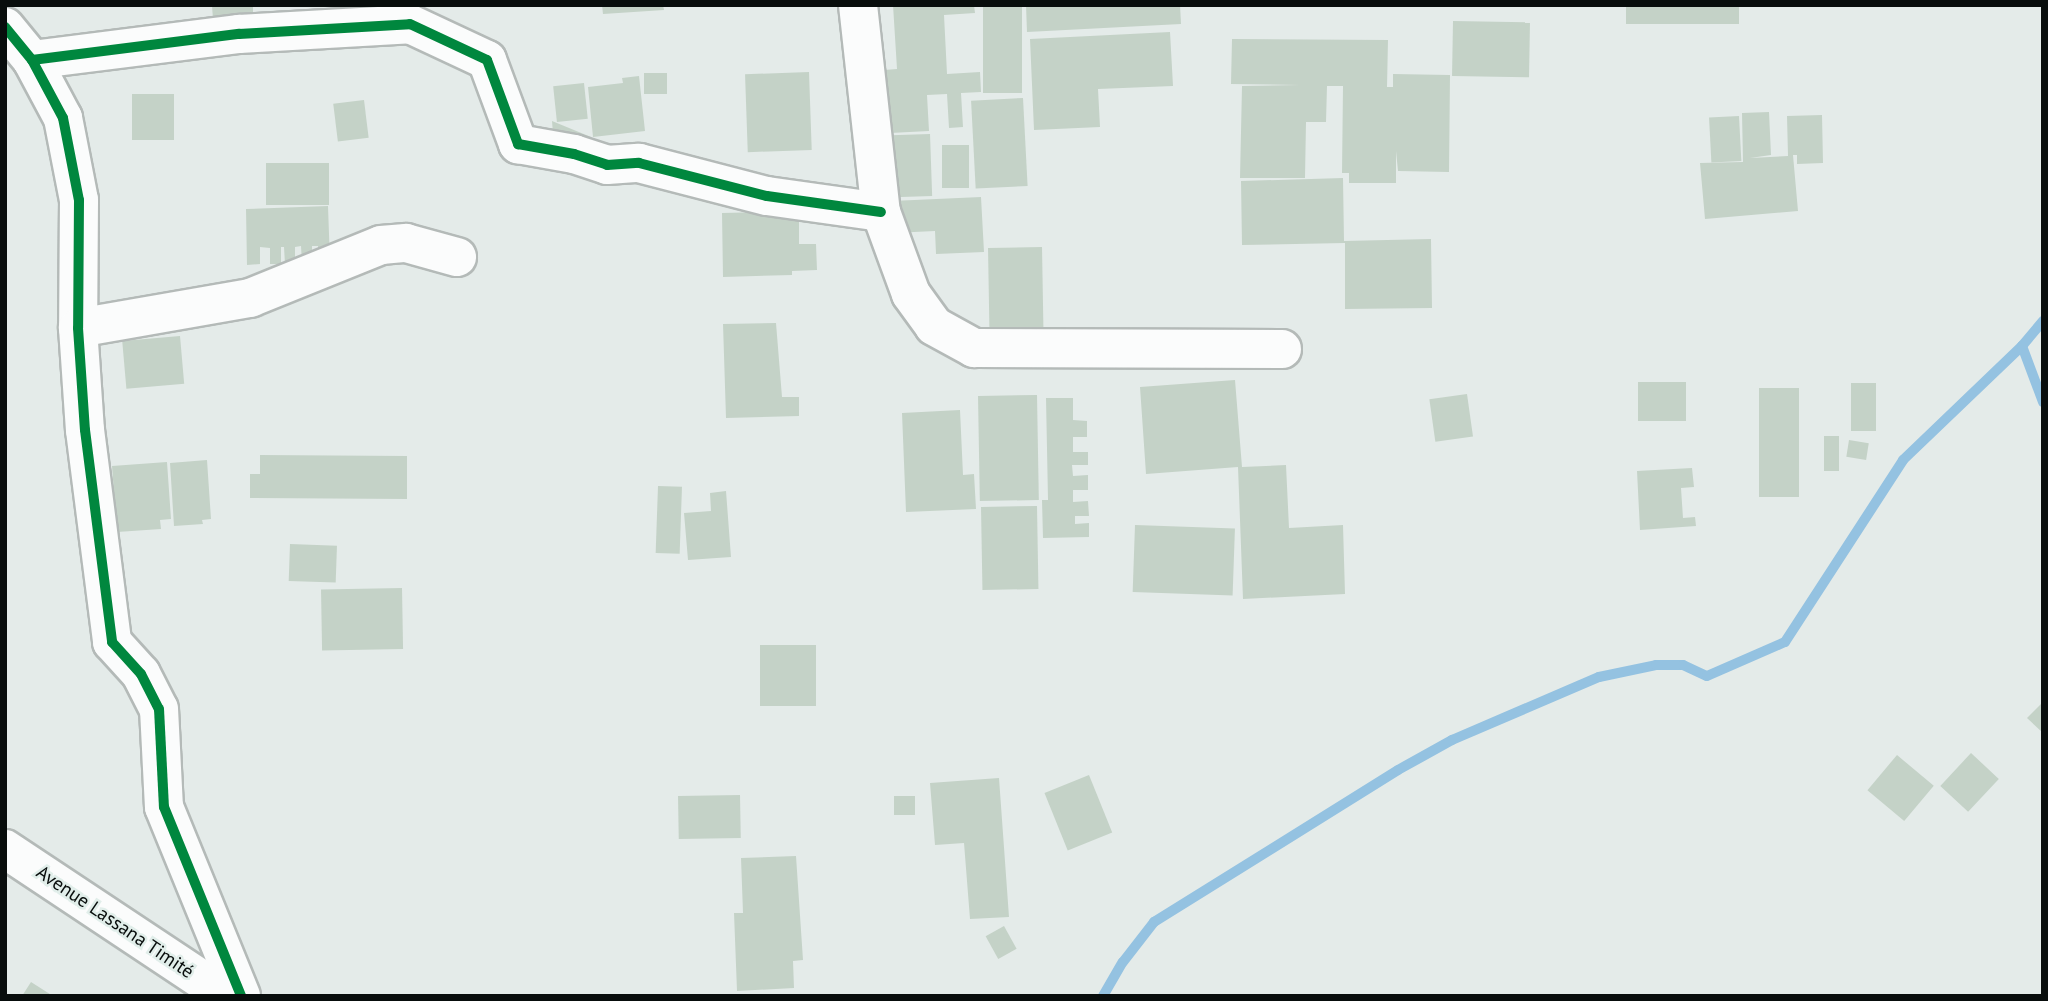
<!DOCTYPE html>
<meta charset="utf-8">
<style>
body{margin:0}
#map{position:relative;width:2048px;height:1001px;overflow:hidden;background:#e4ebe9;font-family:"PT Sans",sans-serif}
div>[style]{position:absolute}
.stream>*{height:10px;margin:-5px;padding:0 5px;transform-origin:5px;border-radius:5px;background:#94c2e1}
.building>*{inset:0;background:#c4d2c7;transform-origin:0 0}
.roads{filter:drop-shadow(2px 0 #b4bab8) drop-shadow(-2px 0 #b4bab8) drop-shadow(0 2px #b4bab8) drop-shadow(0 -2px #b4bab8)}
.minor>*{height:38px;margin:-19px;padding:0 19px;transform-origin:19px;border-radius:19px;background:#fbfcfc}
.cycleway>*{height:10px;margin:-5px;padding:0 5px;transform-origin:5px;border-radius:5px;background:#00873e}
span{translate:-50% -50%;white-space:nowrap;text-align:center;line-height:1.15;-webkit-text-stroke:5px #e1eeea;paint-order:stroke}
.street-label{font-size:19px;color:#080d0c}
.frame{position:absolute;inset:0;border:7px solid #080d0c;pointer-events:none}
</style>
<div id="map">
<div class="stream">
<div style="left:2022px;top:346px;width:60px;rotate:69.4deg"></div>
<div style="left:1103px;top:996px;width:39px;rotate:-60deg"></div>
<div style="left:1123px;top:962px;width:51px;rotate:-52.2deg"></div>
<div style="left:1154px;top:922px;width:287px;rotate:-31.9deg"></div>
<div style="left:1398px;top:770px;width:62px;rotate:-29.1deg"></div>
<div style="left:1452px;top:740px;width:160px;rotate:-23.2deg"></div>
<div style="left:1599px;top:677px;width:58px;rotate:-11.9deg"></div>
<div style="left:1656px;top:665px;width:27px"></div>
<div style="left:1683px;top:665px;width:26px;rotate:25deg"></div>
<div style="left:1707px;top:676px;width:85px;rotate:-23.6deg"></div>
<div style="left:1785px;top:642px;width:217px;rotate:-57deg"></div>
<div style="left:1903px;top:460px;width:165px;rotate:-43.8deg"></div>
<div style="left:2022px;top:346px;width:33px;rotate:-50deg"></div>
</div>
<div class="building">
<div style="clip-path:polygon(212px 5px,253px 5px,253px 18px,213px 20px)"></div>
<div style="clip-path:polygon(602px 5px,663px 5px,664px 10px,603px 14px)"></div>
<div style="clip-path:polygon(893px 5px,974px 5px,975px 13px,944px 15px,947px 74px,980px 72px,981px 92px,961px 93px,963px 127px,949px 128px,947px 94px,927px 95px,929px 131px,890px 133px,888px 97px,873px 98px,872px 71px,897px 69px)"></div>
<div style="left:983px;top:5px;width:39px;height:88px"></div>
<div style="clip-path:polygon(1026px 5px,1180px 5px,1181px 24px,1027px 32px)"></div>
<div style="left:1626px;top:5px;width:113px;height:19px"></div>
<div style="left:1453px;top:21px;width:77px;height:55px;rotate:1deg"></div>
<div style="clip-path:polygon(1170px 32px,1173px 86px,1098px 89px,1100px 127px,1034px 130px,1030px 39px)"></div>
<div style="clip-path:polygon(1232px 39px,1388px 40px,1387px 87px,1393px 87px,1393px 74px,1450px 75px,1449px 172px,1398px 171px,1396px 151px,1396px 183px,1349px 183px,1349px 173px,1342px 173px,1343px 86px,1327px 86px,1326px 122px,1306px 122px,1305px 178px,1240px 178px,1242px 86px,1300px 85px,1231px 84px)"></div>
<div style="left:809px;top:72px;width:78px;height:64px;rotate:88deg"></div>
<div style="left:644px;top:73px;width:23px;height:21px"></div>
<div style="clip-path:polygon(639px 76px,645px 131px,593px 137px,588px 87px,623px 83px,622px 78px)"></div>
<div style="left:584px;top:83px;width:36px;height:31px;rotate:84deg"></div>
<div style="left:174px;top:94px;width:46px;height:42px;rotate:90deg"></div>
<div style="left:1023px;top:98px;width:88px;height:52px;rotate:87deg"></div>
<div style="left:364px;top:100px;width:38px;height:31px;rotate:83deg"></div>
<div style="clip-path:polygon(1769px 112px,1771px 155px,1750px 158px,1788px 156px,1787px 116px,1822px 115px,1823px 163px,1797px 164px,1797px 155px,1793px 155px,1798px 211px,1705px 219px,1700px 163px,1743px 162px,1742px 113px)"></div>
<div style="left:1739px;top:116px;width:45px;height:30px;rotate:87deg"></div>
<div style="clip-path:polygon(552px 121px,591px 137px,591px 143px,554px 146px)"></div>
<div style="left:930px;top:134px;width:62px;height:39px;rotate:88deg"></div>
<div style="left:942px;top:145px;width:27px;height:43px"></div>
<div style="left:329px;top:163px;width:42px;height:63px;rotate:90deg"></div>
<div style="clip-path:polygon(1343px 178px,1344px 241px,1431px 239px,1432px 308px,1345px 309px,1345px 243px,1242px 245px,1241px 181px)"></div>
<div style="clip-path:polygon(981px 197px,984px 252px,936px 254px,935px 231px,893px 233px,892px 201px)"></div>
<div style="clip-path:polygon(328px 206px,330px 262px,318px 262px,318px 246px,312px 246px,312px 263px,302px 263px,301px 246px,295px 247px,295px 263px,285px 264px,284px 247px,281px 247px,281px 264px,270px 264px,270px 248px,260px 247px,260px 264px,247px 265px,246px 209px)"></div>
<div style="clip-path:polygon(799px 211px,799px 244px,816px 244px,817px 270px,792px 271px,792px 275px,723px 277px,722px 213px)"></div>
<div style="left:1042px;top:247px;width:89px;height:54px;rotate:89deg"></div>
<div style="clip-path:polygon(776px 323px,782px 397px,799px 397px,799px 416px,726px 418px,723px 324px)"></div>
<div style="left:180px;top:336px;width:48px;height:58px;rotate:85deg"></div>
<div style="clip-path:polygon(1235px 380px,1242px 467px,1286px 465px,1289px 528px,1343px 525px,1345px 594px,1243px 599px,1238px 467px,1146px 474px,1140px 387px)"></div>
<div style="left:1638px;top:382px;width:48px;height:39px"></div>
<div style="left:1851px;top:383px;width:25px;height:48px"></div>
<div style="left:1759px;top:388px;width:40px;height:109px"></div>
<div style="left:1467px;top:394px;width:43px;height:38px;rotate:82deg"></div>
<div style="left:1037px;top:395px;width:105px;height:59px;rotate:89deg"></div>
<div style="clip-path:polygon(1046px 398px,1073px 398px,1073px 420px,1087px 421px,1087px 437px,1073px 437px,1073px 452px,1088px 452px,1088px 465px,1072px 465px,1073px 476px,1088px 475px,1088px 490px,1073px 490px,1073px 502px,1088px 501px,1089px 516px,1075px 516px,1075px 524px,1089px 523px,1089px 537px,1043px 538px,1042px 500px,1048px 500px)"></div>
<div style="clip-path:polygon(960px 410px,963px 475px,974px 474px,976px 509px,906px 512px,902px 413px)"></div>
<div style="left:1824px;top:436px;width:15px;height:35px"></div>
<div style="left:1849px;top:440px;width:20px;height:17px;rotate:9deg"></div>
<div style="clip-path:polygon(260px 455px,407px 456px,407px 499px,250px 498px,250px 474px,260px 474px)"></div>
<div style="clip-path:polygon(207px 460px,211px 519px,202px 520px,203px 524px,174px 526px,170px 463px)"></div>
<div style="clip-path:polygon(167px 462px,171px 519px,160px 520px,161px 529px,117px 532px,112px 466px)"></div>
<div style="clip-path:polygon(1692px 468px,1694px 487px,1681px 488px,1683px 518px,1695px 517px,1696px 526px,1640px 530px,1637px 471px)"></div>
<div style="left:658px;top:486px;width:24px;height:67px;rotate:2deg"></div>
<div style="clip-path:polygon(726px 491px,731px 557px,688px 560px,684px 513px,711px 511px,710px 493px)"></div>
<div style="left:1037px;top:506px;width:83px;height:56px;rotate:89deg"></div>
<div style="left:1135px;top:525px;width:100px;height:67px;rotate:2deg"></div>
<div style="left:290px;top:544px;width:47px;height:37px;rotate:2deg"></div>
<div style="left:402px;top:588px;width:61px;height:81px;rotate:89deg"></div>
<div style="left:816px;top:645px;width:61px;height:56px;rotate:90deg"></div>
<div style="clip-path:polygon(2043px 702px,2043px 733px,2027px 718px)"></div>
<div style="left:1971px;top:753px;width:38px;height:45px;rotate:43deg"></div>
<div style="left:1897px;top:755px;width:48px;height:46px;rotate:40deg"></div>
<div style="left:1089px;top:775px;width:62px;height:48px;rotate:68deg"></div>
<div style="clip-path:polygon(999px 778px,1009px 917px,970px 919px,964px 843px,935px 845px,930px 783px)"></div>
<div style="left:740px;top:795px;width:43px;height:62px;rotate:89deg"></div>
<div style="left:915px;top:796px;width:19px;height:21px;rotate:90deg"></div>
<div style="clip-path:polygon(796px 856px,803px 960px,793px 961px,794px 988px,737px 991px,734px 913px,743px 913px,741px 858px)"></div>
<div style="left:1004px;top:926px;width:26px;height:21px;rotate:61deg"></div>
<div style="clip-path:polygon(31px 982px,53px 996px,22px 996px)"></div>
</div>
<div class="roads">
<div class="minor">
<div style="left:858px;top:5px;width:208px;rotate:83.7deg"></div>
<div style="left:881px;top:212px;width:87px;rotate:69.9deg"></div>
<div style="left:911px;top:294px;width:39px;rotate:54deg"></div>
<div style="left:934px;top:326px;width:46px;rotate:28.8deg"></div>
<div style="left:974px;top:348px;width:308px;rotate:0.2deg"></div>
<div style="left:5px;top:27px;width:43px;rotate:50.7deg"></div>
<div style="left:32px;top:60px;width:66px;rotate:61.9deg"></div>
<div style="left:63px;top:118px;width:84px;rotate:79deg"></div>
<div style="left:79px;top:200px;width:128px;rotate:90.4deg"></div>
<div style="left:78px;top:328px;width:102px;rotate:86.1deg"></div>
<div style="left:85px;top:430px;width:214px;rotate:82.7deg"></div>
<div style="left:112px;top:642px;width:43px;rotate:47.8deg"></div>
<div style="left:141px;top:674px;width:39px;rotate:63deg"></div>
<div style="left:159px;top:709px;width:98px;rotate:87.1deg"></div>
<div style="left:164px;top:807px;width:204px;rotate:67.8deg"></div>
<div style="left:32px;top:60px;width:209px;rotate:-7.2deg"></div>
<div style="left:239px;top:34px;width:171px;rotate:-3.3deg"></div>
<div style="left:410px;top:24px;width:85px;rotate:25.1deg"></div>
<div style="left:487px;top:60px;width:90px;rotate:69.7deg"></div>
<div style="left:518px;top:144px;width:57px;rotate:10.1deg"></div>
<div style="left:574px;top:154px;width:35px;rotate:18deg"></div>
<div style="left:607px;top:165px;width:32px;rotate:-4deg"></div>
<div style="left:639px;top:163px;width:132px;rotate:14.5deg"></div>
<div style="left:767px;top:196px;width:115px;rotate:8deg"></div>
<div style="left:78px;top:328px;width:175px;rotate:-9.9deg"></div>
<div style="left:250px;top:298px;width:141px;rotate:-22deg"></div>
<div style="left:381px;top:245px;width:25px;rotate:-5deg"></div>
<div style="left:406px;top:243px;width:53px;rotate:15.4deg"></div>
<div style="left:5px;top:849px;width:265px;rotate:33.6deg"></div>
</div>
</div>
<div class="cycleway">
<div style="left:5px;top:27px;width:43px;rotate:50.7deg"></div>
<div style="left:32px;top:60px;width:66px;rotate:61.9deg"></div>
<div style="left:63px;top:118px;width:84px;rotate:79deg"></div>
<div style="left:79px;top:200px;width:128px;rotate:90.4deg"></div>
<div style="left:78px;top:328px;width:102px;rotate:86.1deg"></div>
<div style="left:85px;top:430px;width:214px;rotate:82.7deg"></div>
<div style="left:112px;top:642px;width:43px;rotate:47.8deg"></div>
<div style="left:141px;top:674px;width:39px;rotate:63deg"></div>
<div style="left:159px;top:709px;width:98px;rotate:87.1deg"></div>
<div style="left:164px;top:807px;width:204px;rotate:67.8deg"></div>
<div style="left:32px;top:60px;width:209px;rotate:-7.2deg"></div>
<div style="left:239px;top:34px;width:171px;rotate:-3.3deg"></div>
<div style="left:410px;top:24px;width:85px;rotate:25.1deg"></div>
<div style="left:487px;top:60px;width:90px;rotate:69.7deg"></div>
<div style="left:518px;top:144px;width:57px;rotate:10.1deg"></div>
<div style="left:574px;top:154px;width:35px;rotate:18deg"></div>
<div style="left:607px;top:165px;width:32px;rotate:-4deg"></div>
<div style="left:639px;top:163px;width:132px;rotate:14.5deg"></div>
<div style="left:767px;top:196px;width:115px;rotate:8deg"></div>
</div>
<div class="street-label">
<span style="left:115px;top:922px;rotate:34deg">Avenue Lassana Timité</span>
</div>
<div class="frame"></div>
</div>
